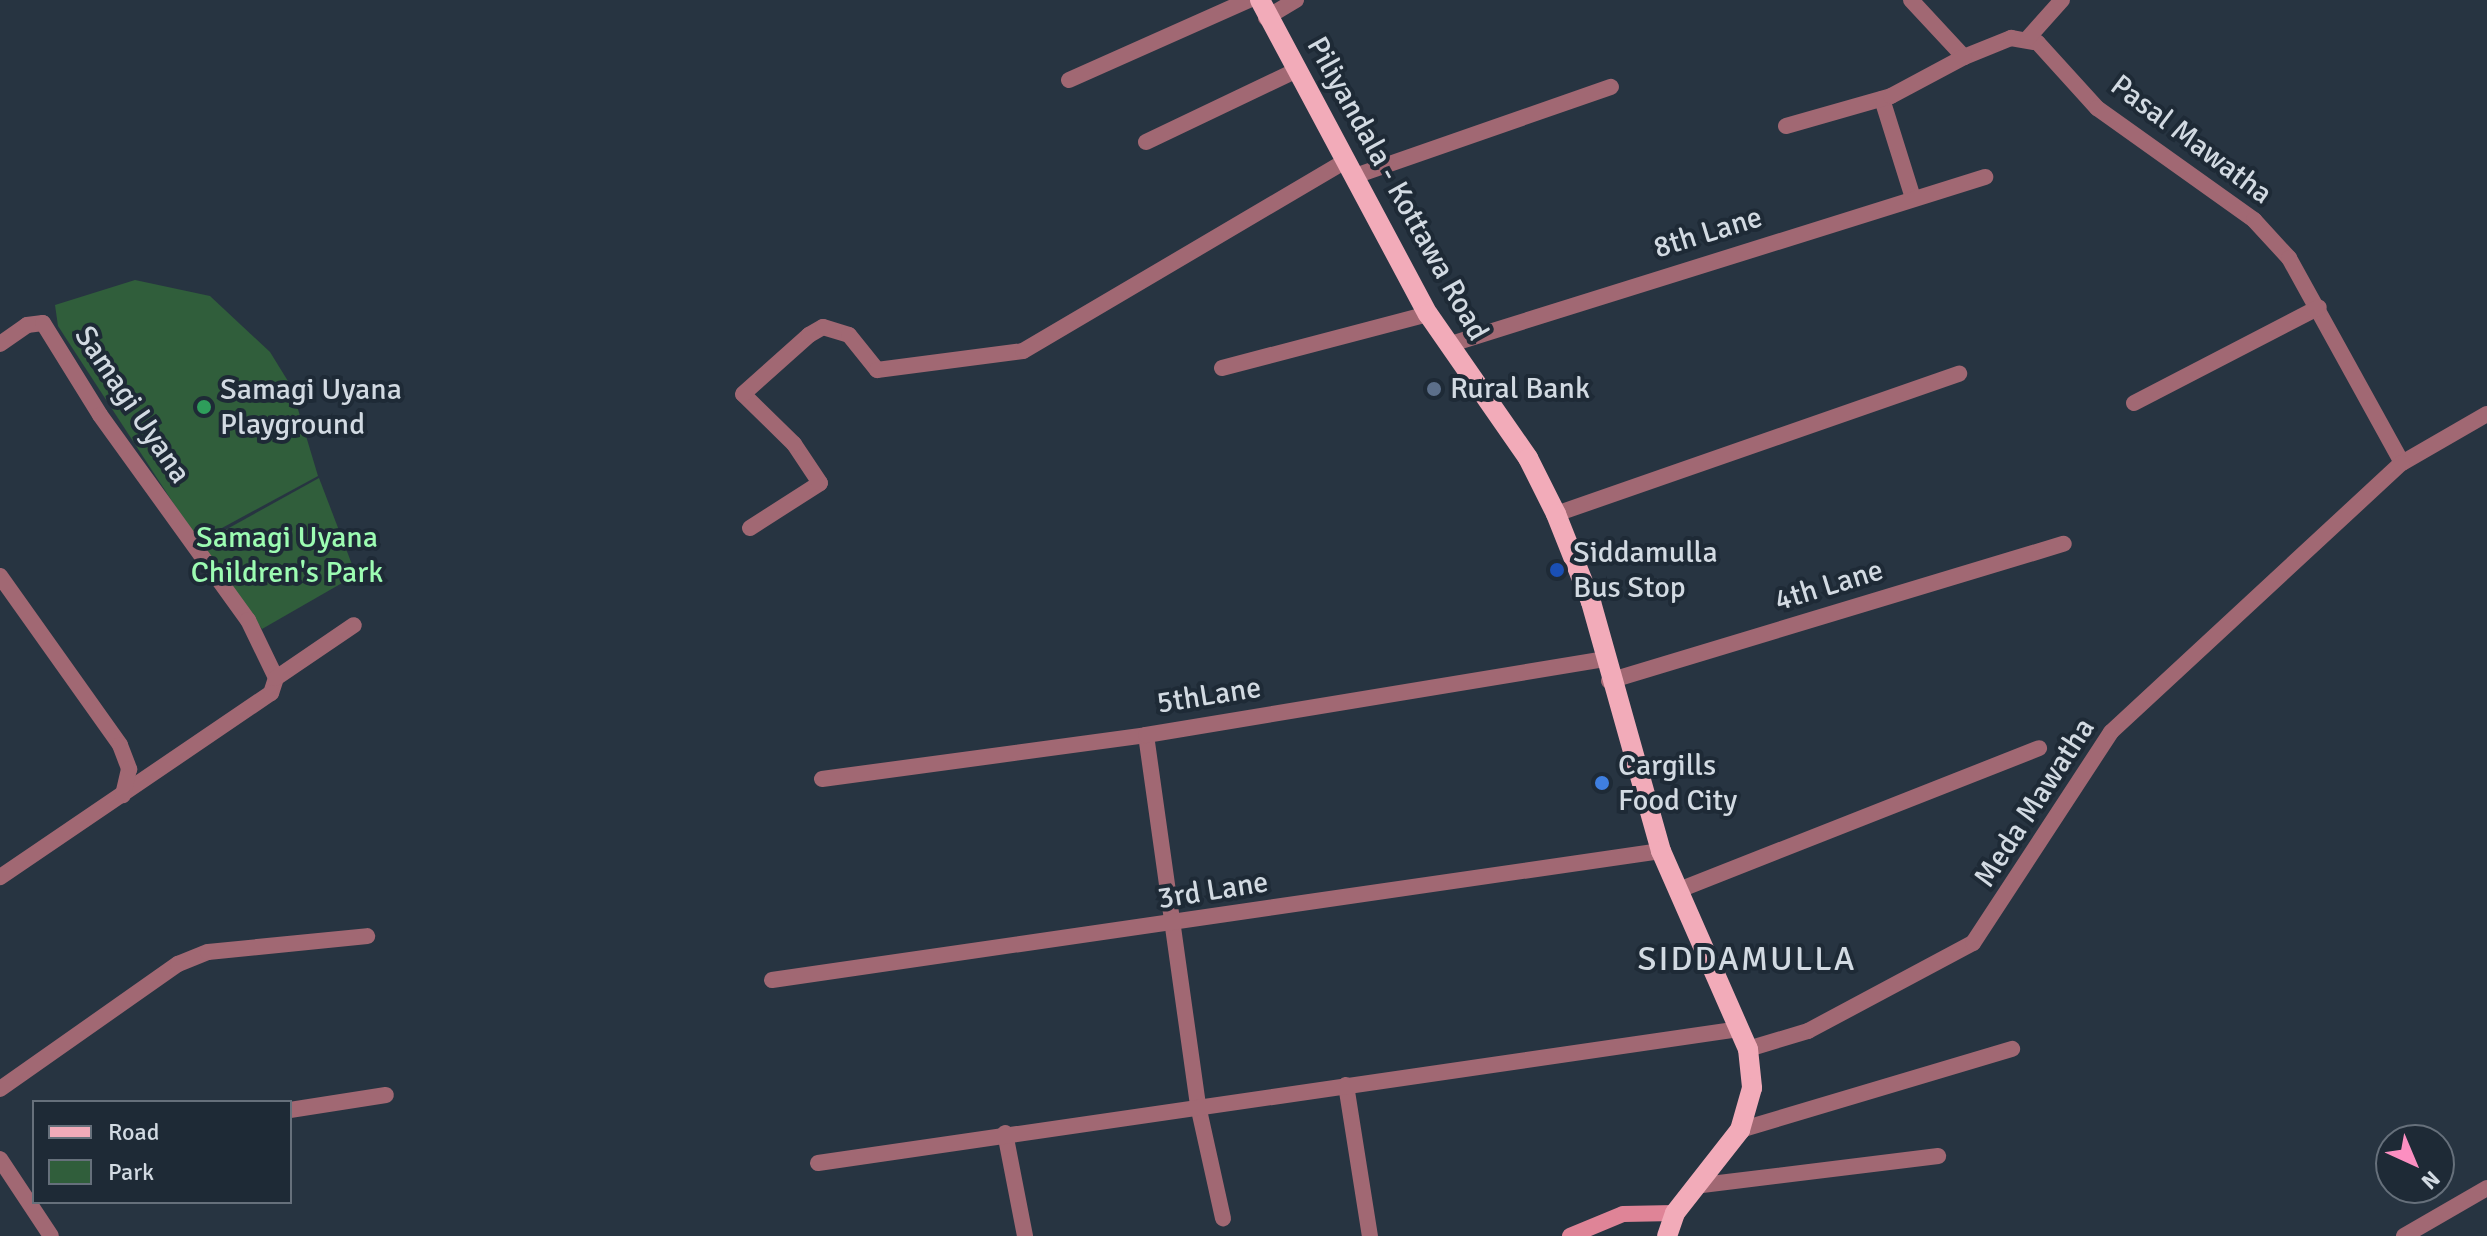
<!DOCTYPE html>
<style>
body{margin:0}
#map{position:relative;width:2487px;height:1236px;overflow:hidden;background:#273441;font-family:Signika,sans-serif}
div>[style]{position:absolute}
.green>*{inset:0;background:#305e3b}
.street>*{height:16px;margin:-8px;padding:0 8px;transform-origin:8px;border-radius:8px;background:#a16873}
.secondary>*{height:16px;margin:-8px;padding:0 8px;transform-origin:8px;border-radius:8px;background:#df8497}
.primary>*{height:20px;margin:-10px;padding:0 10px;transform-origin:10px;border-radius:10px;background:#f2abb9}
.dots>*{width:22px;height:22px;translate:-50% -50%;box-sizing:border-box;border:4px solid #1e2a36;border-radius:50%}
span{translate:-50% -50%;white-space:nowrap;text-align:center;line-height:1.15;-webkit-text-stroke:8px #1e2a36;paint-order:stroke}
.street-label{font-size:30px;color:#d2dae2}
.poi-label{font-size:30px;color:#d2dae2}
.left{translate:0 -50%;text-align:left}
.park-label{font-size:30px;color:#9cfcb2}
.quarter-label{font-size:34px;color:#d2dae2;letter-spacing:2px}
.legend{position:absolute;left:32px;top:1100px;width:260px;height:104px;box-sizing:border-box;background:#1e2a36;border:2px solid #66707b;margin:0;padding:10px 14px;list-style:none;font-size:24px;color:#d2dae2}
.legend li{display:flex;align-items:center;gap:16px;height:40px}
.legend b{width:40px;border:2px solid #66707b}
.north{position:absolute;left:2375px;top:1124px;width:80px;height:80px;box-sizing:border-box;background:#1e2a36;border:2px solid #66707b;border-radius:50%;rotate:136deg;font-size:22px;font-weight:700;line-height:32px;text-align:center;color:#d2dae2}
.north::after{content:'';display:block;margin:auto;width:28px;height:36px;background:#fc8fc1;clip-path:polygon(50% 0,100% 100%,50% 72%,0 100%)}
</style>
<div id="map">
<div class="green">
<div style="clip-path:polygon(135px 280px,210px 296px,270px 352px,291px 386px,318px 476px,198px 541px,58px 326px,55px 305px)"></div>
<div style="clip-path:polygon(319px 478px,356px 575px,262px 629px,200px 544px)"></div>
</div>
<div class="street">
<div style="left:1911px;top:0;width:78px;rotate:47.1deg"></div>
<div style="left:1964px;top:57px;width:51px;rotate:-22deg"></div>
<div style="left:2011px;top:38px;width:27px;rotate:10deg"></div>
<div style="left:2038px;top:43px;width:88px;rotate:47.8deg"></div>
<div style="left:2097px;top:108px;width:193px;rotate:35.5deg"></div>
<div style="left:2254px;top:220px;width:52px;rotate:47.4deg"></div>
<div style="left:2289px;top:258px;width:234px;rotate:61.1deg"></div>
<div style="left:2402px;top:463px;width:98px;rotate:-30deg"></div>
<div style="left:1266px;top:18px;width:35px;rotate:-31deg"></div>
<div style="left:2028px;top:38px;width:51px;rotate:-48.2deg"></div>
<div style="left:1069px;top:80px;width:197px;rotate:-24deg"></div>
<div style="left:1882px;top:99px;width:104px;rotate:72.6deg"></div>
<div style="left:1786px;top:126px;width:109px;rotate:-15.9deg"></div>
<div style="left:1891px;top:96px;width:83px;rotate:-28.1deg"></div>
<div style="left:1146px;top:142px;width:165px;rotate:-25.5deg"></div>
<div style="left:1355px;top:176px;width:271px;rotate:-19.2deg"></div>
<div style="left:0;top:344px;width:33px;rotate:-35deg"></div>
<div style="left:27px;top:325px;width:16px;rotate:-7deg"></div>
<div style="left:43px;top:323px;width:108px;rotate:58.2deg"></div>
<div style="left:100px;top:415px;width:253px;rotate:54.2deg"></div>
<div style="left:248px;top:620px;width:64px;rotate:64.2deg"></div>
<div style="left:276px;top:678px;width:16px;rotate:108deg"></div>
<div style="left:271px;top:693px;width:328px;rotate:145.8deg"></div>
<div style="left:1448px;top:345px;width:563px;rotate:-17.37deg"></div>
<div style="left:1222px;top:368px;width:213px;rotate:-14.7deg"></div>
<div style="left:2134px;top:403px;width:208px;rotate:-27.4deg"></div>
<div style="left:1556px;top:514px;width:427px;rotate:-19.2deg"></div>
<div style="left:750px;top:528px;width:83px;rotate:-32.7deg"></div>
<div style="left:820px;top:483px;width:47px;rotate:-123.7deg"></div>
<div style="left:794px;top:444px;width:71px;rotate:-135.6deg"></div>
<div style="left:743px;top:394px;width:89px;rotate:-41.8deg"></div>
<div style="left:809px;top:335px;width:16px;rotate:-30deg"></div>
<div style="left:823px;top:327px;width:27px;rotate:17deg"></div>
<div style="left:849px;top:335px;width:45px;rotate:51.3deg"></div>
<div style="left:877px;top:370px;width:147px;rotate:-7.4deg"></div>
<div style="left:1023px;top:351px;width:375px;rotate:-30.5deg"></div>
<div style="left:0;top:576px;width:207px;rotate:54.6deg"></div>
<div style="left:120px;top:745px;width:26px;rotate:69deg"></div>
<div style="left:129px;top:769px;width:27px;rotate:103deg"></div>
<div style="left:276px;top:678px;width:94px;rotate:-34.2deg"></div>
<div style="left:1609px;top:681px;width:475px;rotate:-16.8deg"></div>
<div style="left:1146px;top:735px;width:379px;rotate:82deg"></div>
<div style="left:1199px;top:1110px;width:111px;rotate:77.5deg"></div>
<div style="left:822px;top:779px;width:327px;rotate:-7.7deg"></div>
<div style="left:1146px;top:735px;width:463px;rotate:-9.4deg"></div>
<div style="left:1679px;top:890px;width:387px;rotate:-21.5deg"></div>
<div style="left:772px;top:980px;width:898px;rotate:-8.26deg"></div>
<div style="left:1748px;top:1049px;width:63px;rotate:-16.7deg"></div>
<div style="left:1808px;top:1031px;width:187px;rotate:-28.1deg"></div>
<div style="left:1973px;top:943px;width:252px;rotate:-56.8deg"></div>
<div style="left:2111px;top:732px;width:396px;rotate:-42.8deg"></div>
<div style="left:1346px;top:1085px;width:153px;rotate:81deg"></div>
<div style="left:0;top:1089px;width:218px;rotate:-35.1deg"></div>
<div style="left:178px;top:964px;width:32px;rotate:-22deg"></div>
<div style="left:208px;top:952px;width:160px;rotate:-5.7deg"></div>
<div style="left:290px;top:1110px;width:97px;rotate:-8.9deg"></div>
<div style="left:1740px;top:1130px;width:284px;rotate:-16.6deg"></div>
<div style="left:1005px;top:1133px;width:105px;rotate:79deg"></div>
<div style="left:0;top:1159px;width:92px;rotate:56.5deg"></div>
<div style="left:818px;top:1163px;width:932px;rotate:-8.27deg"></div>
<div style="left:1694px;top:1186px;width:246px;rotate:-7deg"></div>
<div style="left:2404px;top:1236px;width:96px;rotate:-30deg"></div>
</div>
<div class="secondary">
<div style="left:1570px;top:1236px;width:57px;rotate:-22.5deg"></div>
<div style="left:1623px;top:1214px;width:52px;rotate:-1.1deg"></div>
</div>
<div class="primary">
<div style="left:1260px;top:0;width:356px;rotate:61.9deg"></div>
<div style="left:1428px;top:314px;width:175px;rotate:55.2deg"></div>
<div style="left:1528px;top:458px;width:63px;rotate:63.4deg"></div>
<div style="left:1556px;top:514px;width:95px;rotate:68.3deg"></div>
<div style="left:1591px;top:602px;width:259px;rotate:74.3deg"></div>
<div style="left:1661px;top:851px;width:216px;rotate:66.3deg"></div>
<div style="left:1748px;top:1049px;width:39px;rotate:84deg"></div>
<div style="left:1752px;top:1088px;width:44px;rotate:105.9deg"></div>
<div style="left:1740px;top:1130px;width:105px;rotate:128.1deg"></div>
<div style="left:1675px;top:1213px;width:24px;rotate:109deg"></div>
</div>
<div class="dots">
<div style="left:1434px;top:389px;background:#5c6f8a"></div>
<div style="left:204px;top:407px;background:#2e9e5b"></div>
<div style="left:1557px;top:570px;background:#1a4fb4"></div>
<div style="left:1602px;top:783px;background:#3f7fe0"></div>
</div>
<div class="street-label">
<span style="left:2191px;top:140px;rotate:37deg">Pasal Mawatha</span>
<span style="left:1397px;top:189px;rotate:61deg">Piliyandala - Kottawa Road</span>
<span style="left:1708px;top:233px;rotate:-17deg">8th Lane</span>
<span style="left:132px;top:405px;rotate:56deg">Samagi Uyana</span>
<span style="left:1829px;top:586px;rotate:-17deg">4th Lane</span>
<span style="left:1209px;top:696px;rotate:-9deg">5thLane</span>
<span style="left:2035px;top:803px;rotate:-57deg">Meda Mawatha</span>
<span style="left:1213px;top:891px;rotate:-9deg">3rd Lane</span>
</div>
<div class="poi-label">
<span class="left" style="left:1450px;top:389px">Rural Bank</span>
<span class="left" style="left:220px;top:407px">Samagi Uyana<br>Playground</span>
<span class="left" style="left:1573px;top:570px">Siddamulla<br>Bus Stop</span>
<span class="left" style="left:1618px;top:783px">Cargills<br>Food City</span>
</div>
<div class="park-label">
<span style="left:287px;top:555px">Samagi Uyana<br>Children's Park</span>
</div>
<div class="quarter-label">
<span style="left:1747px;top:960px">SIDDAMULLA</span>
</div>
<ul class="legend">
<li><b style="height:10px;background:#f2abb9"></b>Road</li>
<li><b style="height:22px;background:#305e3b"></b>Park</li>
</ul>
<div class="north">N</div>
</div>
